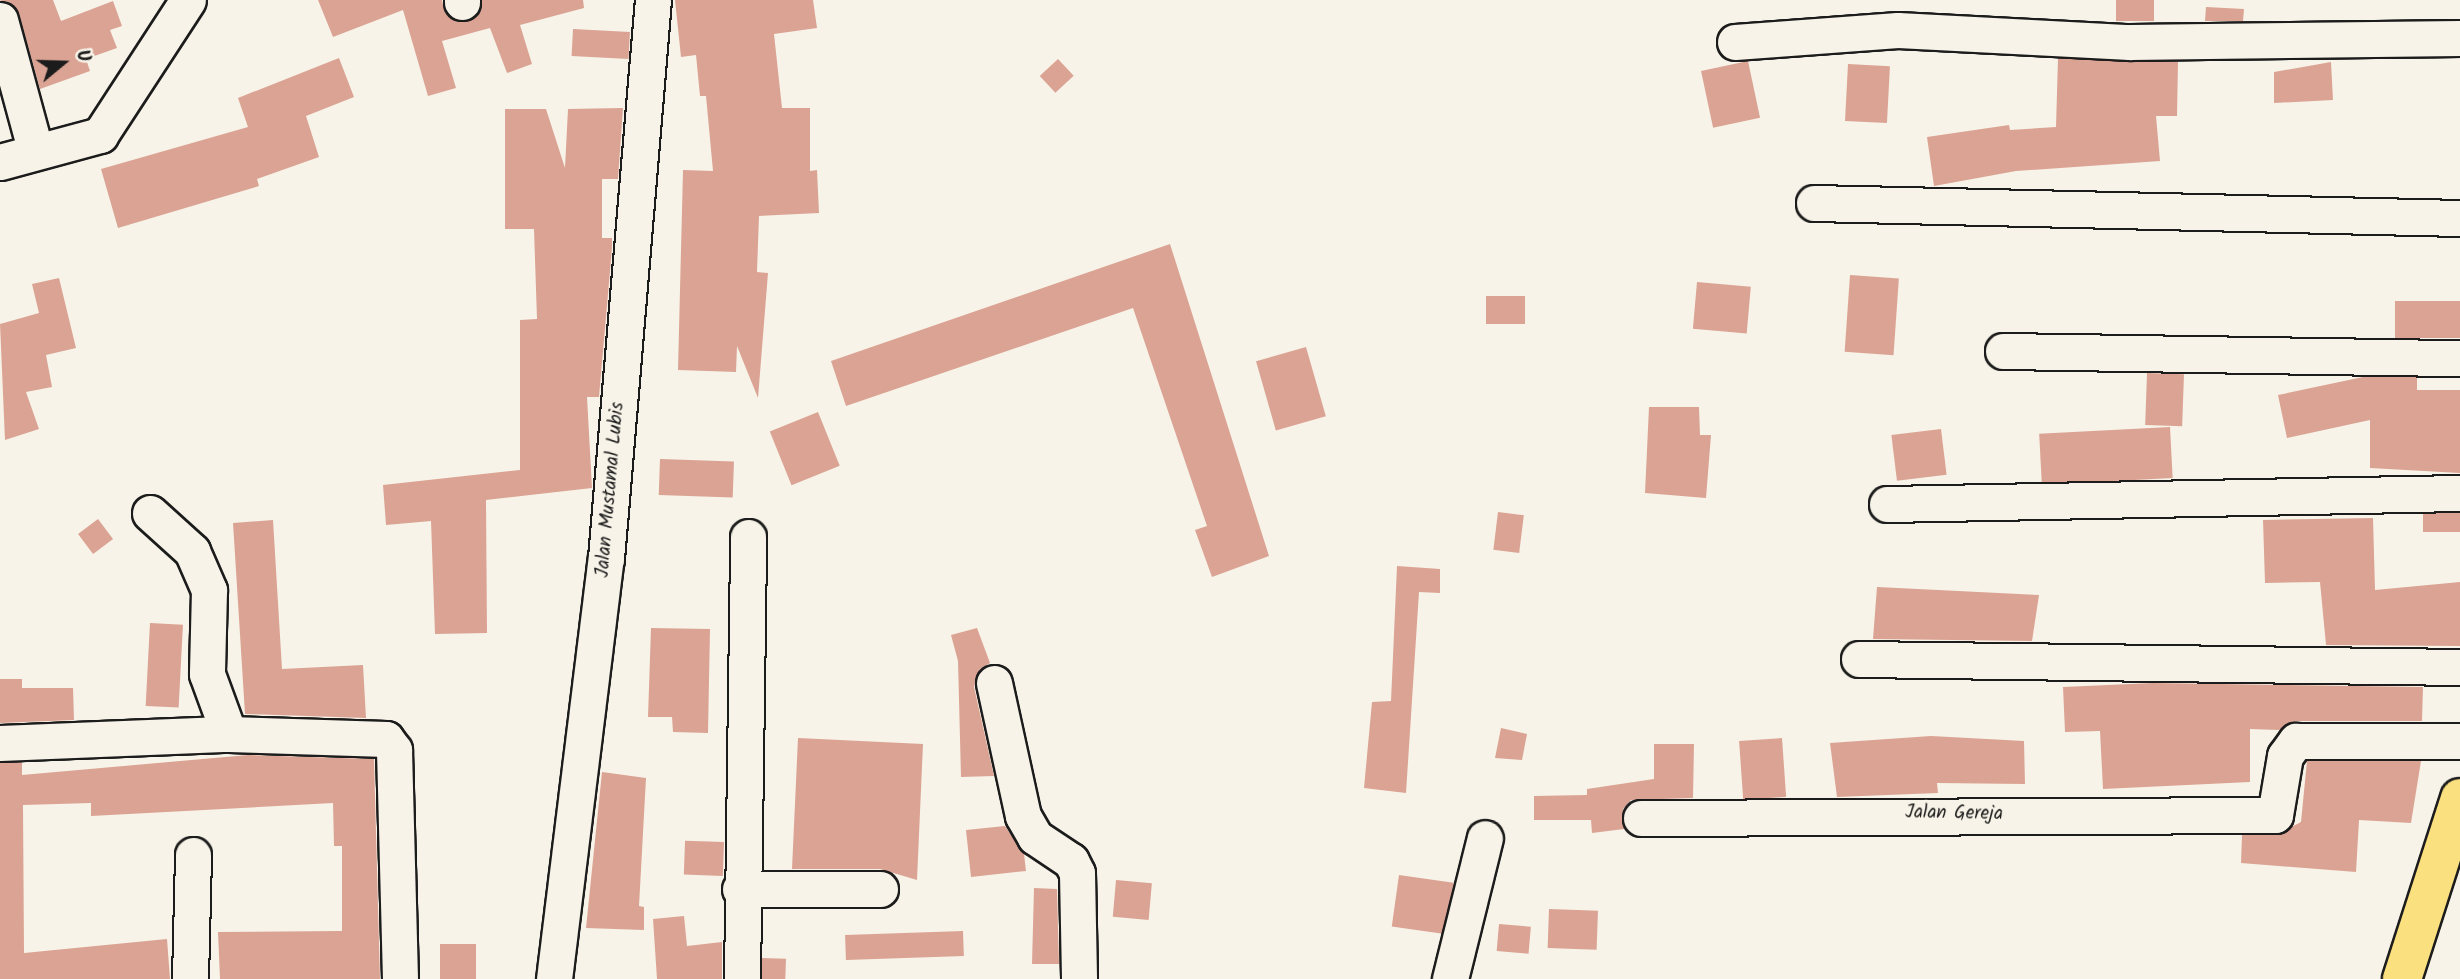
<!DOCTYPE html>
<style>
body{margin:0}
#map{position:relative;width:2460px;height:979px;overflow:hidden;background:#f7f3e8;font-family:Kalam,sans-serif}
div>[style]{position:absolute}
.building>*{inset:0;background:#dba393;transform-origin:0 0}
.roads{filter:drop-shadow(2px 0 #1c1c1c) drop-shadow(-2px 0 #1c1c1c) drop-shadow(0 2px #1c1c1c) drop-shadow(0 -2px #1c1c1c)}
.minor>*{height:35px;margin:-17.5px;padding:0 17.5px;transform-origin:17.5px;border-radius:17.5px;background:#f7f3e8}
.major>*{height:38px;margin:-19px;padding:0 19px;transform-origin:19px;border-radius:19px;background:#fbe080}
span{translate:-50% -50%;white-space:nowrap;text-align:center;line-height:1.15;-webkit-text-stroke:5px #f7f3e8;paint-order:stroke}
.street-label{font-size:19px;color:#1c1c1c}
.north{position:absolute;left:28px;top:28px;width:70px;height:70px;-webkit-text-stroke:5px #f7f3e8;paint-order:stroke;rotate:71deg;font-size:19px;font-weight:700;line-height:28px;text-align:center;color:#1c1c1c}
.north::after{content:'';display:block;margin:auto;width:24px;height:32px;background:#1c1c1c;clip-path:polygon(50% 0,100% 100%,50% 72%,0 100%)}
</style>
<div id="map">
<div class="building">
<div style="clip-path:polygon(0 0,53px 0,61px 21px,113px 1px,122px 26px,110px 30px,117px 48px,86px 59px,90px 71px,40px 89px,19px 14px)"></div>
<div style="clip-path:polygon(318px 0,442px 0,445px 13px,461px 22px,479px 13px,482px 0,583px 0,584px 8px,520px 25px,532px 64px,507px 73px,490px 28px,442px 41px,456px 88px,428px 96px,403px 10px,333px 37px)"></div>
<div style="clip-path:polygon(675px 0,813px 0,817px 28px,774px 34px,782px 108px,810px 108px,810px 171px,817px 170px,819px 213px,759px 216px,757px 272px,768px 273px,758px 398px,737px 346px,736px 372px,678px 370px,683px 170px,713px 171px,706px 96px,700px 96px,696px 55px,681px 57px)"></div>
<div style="left:2116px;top:0;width:38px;height:21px"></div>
<div style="clip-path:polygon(2206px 7px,2244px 9px,2243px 21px,2205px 21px)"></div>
<div style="left:573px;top:29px;width:57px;height:27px;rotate:3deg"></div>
<div style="clip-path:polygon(339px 58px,354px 97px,306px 116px,319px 157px,257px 179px,259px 186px,118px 228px,101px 169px,248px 127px,238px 98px)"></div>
<div style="clip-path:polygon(2058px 58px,2178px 62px,2177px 116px,2156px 116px,2160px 161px,2016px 171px,1934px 186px,1927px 137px,2009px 125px,2010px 130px,2056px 127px)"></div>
<div style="left:1058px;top:59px;width:23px;height:25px;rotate:47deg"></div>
<div style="left:1748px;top:61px;width:58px;height:48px;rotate:78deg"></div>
<div style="clip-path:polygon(2331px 62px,2333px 100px,2274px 103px,2274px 72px)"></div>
<div style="left:1848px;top:64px;width:42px;height:57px;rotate:3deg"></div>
<div style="clip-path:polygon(623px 108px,618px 179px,602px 179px,602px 238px,612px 238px,612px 248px,599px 397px,587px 397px,592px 488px,486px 500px,487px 633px,435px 634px,431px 521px,386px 525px,383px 485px,520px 470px,520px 320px,537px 319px,534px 229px,505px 229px,505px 109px,546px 109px,565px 168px,568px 109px)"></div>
<div style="clip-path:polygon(1170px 244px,1269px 556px,1212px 577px,1195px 530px,1207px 526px,1133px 308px,846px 406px,831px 361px)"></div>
<div style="left:1850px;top:275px;width:49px;height:77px;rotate:4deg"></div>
<div style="clip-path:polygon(59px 278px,76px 348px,46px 355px,52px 387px,26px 392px,39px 429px,5px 440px,0 324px,39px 313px,32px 284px)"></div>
<div style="left:1697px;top:282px;width:54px;height:47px;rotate:5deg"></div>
<div style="left:1486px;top:296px;width:39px;height:28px"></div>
<div style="left:2460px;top:301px;width:37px;height:65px;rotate:90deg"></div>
<div style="left:1306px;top:347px;width:72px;height:52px;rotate:74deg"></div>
<div style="left:2147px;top:373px;width:37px;height:52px;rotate:2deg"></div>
<div style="clip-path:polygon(2363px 377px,2417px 377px,2417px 390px,2460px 390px,2460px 473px,2370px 468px,2370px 420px,2287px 438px,2278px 395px)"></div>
<div style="clip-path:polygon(1649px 407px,1699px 407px,1700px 435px,1711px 435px,1706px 498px,1645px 493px)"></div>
<div style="left:818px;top:412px;width:58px;height:52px;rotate:68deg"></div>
<div style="left:2170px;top:427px;width:51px;height:131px;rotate:87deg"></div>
<div style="left:1941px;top:429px;width:46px;height:50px;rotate:83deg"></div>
<div style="left:660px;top:459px;width:74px;height:36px;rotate:2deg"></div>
<div style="left:1498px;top:512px;width:26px;height:38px;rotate:7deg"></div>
<div style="left:2460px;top:513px;width:19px;height:37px;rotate:90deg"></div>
<div style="clip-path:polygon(2373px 518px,2375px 590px,2460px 582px,2460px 646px,2326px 645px,2320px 582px,2265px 583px,2263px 520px)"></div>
<div style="left:98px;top:519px;width:25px;height:25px;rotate:53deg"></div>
<div style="clip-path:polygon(273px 520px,282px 669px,363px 665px,366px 718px,245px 714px,233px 523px)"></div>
<div style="clip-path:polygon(1397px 566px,1440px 569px,1440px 593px,1419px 592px,1406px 793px,1364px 788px,1372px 702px,1391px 701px)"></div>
<div style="clip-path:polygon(1877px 587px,2039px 595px,2032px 641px,1873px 639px)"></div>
<div style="left:150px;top:623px;width:33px;height:83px;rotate:3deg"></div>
<div style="clip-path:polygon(651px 628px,710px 629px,708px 733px,673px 732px,672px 717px,648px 717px)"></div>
<div style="clip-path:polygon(977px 628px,990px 663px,980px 669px,974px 687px,994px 776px,961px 777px,958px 661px,951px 635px)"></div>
<div style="clip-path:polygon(0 679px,22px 679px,22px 688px,73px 688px,74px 720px,0 723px)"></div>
<div style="clip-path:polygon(2153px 683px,2423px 687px,2422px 721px,2296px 721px,2279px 730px,2250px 729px,2250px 782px,2103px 789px,2100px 731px,2065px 732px,2063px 687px)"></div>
<div style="clip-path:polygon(1501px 728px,1527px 734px,1522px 760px,1495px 758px)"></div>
<div style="clip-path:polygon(1931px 736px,2024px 741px,2025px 784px,1937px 783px,1938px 793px,1837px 797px,1830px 743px)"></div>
<div style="clip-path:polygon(798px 738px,923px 744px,917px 880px,880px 869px,792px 869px)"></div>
<div style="left:1782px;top:738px;width:59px;height:43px;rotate:86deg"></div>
<div style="clip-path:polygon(1654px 744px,1694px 744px,1693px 798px,1631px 800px,1623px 809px,1624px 829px,1592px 833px,1591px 820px,1534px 820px,1534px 796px,1587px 795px,1587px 789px,1654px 779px)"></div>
<div style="clip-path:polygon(248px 755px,374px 759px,380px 979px,220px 979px,218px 932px,342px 931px,342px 846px,334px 846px,333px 803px,91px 816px,91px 803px,23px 805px,24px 953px,167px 939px,170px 979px,0 979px,0 763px,22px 762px,22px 775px)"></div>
<div style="clip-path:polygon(2307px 761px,2421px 761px,2411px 823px,2359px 820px,2356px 872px,2241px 863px,2242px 835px,2276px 835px,2301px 822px)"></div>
<div style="clip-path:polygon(602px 772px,646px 778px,639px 906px,644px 907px,644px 930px,586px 928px)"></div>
<div style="clip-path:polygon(1005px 826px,1024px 854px,1026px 871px,971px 877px,966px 830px)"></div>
<div style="left:724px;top:842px;width:34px;height:39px;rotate:92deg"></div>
<div style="left:1399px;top:875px;width:55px;height:52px;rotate:8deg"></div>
<div style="left:1116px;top:880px;width:36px;height:37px;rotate:5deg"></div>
<div style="clip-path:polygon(1034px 888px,1057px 889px,1059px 964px,1032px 964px)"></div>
<div style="left:1549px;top:909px;width:49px;height:39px;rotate:2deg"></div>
<div style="clip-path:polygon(684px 916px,687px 946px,722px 942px,722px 979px,657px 979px,653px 919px)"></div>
<div style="left:1499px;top:924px;width:32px;height:27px;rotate:5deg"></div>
<div style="left:963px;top:931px;width:25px;height:118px;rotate:88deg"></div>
<div style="left:440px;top:944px;width:36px;height:35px"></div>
<div style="left:762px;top:958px;width:24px;height:21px;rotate:2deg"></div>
</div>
<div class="roads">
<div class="minor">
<div style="left:462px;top:0;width:2px;rotate:90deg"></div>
<div style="left:0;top:20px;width:134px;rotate:74.8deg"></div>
<div style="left:1735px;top:42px;width:163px;rotate:-4.2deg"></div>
<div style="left:1898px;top:30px;width:232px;rotate:3deg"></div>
<div style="left:2130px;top:42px;width:330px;rotate:-0.7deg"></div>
<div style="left:0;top:162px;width:104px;rotate:-15.1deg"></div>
<div style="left:100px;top:135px;width:161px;rotate:-56.9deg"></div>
<div style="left:1814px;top:203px;width:646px;rotate:1.33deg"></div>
<div style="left:2003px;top:351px;width:457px;rotate:0.9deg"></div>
<div style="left:1887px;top:504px;width:573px;rotate:-1.1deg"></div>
<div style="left:150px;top:513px;width:57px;rotate:42.1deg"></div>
<div style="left:192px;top:551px;width:43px;rotate:66.4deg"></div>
<div style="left:209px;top:590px;width:84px;rotate:91.4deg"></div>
<div style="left:207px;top:674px;width:64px;rotate:69.9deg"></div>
<div style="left:1859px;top:659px;width:601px;rotate:0.76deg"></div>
<div style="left:994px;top:683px;width:136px;rotate:77.7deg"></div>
<div style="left:1023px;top:816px;width:24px;rotate:60deg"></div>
<div style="left:1035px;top:837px;width:43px;rotate:33.7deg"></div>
<div style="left:1071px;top:861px;width:13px;rotate:63deg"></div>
<div style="left:1077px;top:873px;width:106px;rotate:88.9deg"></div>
<div style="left:0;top:743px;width:229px;rotate:-2.3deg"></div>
<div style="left:229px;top:734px;width:157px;rotate:1.8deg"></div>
<div style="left:386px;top:739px;width:14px;rotate:54deg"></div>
<div style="left:394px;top:750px;width:229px;rotate:88.5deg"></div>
<div style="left:1641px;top:818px;width:634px;rotate:-0.27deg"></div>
<div style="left:2275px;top:815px;width:60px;rotate:-80.4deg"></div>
<div style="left:2285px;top:756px;width:19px;rotate:-54deg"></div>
<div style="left:2296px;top:741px;width:164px"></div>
<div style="left:740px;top:889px;width:140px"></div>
<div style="left:190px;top:979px;width:124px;rotate:-88.6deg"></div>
<div style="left:554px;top:979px;width:424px;rotate:-83deg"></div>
<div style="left:606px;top:558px;width:560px;rotate:-85.19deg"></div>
<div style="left:742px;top:979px;width:442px;rotate:-89.2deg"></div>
<div style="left:1450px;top:979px;width:145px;rotate:-76.1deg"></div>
</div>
<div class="major">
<div style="left:2402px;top:979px;width:190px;rotate:-72.2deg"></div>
</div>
</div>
<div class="street-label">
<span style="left:611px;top:490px;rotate:-85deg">Jalan Mustamal Lubis</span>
<span style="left:1954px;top:814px;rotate:1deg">Jalan Gereja</span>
</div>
<div class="north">U</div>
</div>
